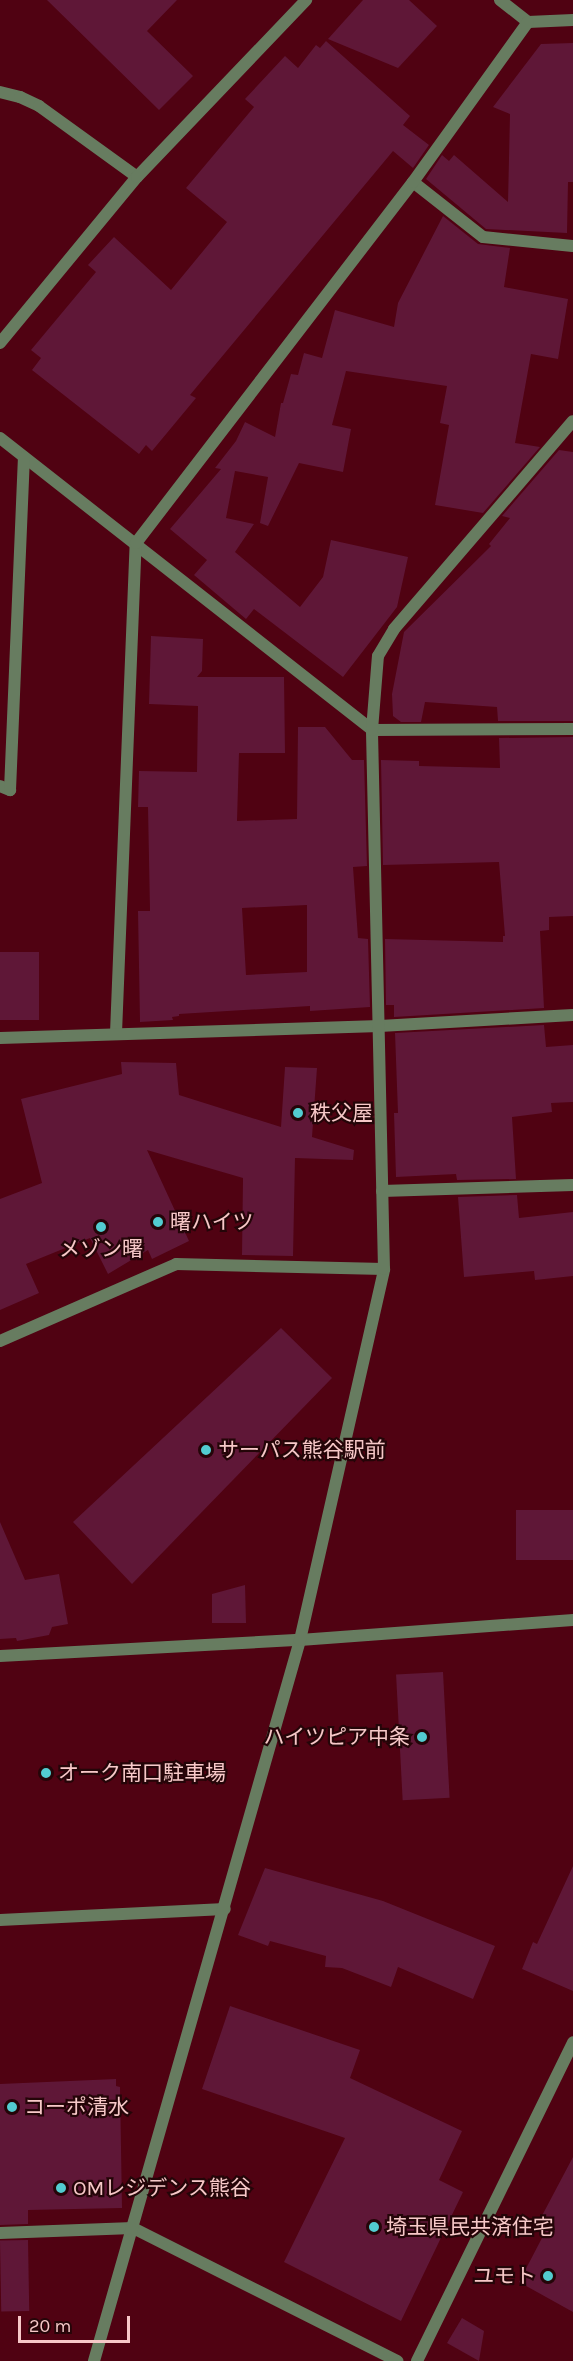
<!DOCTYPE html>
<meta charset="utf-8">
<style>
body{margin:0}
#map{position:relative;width:573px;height:2361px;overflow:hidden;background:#500212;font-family:Karla,"Noto Sans JP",sans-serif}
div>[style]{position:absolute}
.building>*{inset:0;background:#5f1737;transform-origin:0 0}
.lane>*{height:12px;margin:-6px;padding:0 6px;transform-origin:6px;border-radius:6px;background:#677c60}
.street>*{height:12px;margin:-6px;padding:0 6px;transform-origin:6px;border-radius:6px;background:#677c60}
.dots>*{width:16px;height:16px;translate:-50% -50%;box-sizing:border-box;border:3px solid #240508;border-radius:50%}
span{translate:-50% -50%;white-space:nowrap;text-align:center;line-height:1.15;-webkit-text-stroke:4.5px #240508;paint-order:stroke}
.poi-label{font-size:21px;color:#f7c8c8}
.left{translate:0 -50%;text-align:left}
.right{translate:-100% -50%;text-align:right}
.scale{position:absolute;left:18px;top:2316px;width:112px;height:27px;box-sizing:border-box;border:3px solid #f7c8c8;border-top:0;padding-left:8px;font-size:18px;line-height:21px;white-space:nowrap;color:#f7c8c8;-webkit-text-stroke:4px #240508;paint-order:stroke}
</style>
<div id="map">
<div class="building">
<div style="clip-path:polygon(47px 0,177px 0,147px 31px,193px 76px,159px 110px)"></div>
<div style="clip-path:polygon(363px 0,409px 0,437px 26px,398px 68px,328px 39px)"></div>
<div style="clip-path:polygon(326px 41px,410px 116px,403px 125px,429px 145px,413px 168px,393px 151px,190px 395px,196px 398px,152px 451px,146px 445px,139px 454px,32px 370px,41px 358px,31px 350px,96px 272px,88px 265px,114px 237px,171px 290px,227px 222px,186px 188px,254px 107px,245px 99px,285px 56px,298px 68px,316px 45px,320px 48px)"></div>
<div style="clip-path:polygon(573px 43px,573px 182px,568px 182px,567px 233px,486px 229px,426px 179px,442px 155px,449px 161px,454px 155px,508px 202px,510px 114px,493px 107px,541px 44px)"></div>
<div style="clip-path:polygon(443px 216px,478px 244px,510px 248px,504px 287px,568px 299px,558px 359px,531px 354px,515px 443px,540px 447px,483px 513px,435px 505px,449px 425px,440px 423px,447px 386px,346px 371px,332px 425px,351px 429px,343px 472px,299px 463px,268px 526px,260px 523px,268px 477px,235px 471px,226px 518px,254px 524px,235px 552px,300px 607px,323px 577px,331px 540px,408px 557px,397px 607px,343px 677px,254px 609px,246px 619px,194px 575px,207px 560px,170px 529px,221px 469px,215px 468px,236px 441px,245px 422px,275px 437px,281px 403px,283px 403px,291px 374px,298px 375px,304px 353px,322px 358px,335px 310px,394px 327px,398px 303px)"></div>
<div style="clip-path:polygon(559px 450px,573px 452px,573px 721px,498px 721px,497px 707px,425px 702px,421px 722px,401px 722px,393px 716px,392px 694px,404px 632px,491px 546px,489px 544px,510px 518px,502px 516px)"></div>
<div style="clip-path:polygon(evenodd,151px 636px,203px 639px,202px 671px,197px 677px,284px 677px,285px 753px,239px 753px,237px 821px,297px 819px,298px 727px,325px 727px,352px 760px,364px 760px,367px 866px,353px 867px,358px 938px,368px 939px,370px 1007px,310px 1011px,310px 1006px,179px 1014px,179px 1016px,172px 1017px,173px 1020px,140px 1022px,138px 911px,150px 911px,148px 807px,138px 807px,139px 771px,197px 772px,198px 706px,149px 704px,151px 636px,307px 905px,307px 972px,246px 975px,242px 908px,307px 905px)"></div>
<div style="clip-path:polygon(573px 737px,573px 916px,549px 917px,549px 930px,540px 931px,544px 1008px,394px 1017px,394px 1005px,386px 1005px,385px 939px,503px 942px,503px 936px,505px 936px,499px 862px,383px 865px,381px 760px,419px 761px,419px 766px,500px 768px,499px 738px)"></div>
<div style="left:0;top:952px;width:39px;height:68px"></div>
<div style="clip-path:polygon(544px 1025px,546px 1047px,573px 1045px,573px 1102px,551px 1103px,552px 1112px,512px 1117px,516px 1179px,457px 1180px,456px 1174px,396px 1177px,394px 1113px,398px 1113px,395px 1033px)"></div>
<div style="clip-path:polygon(121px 1062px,176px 1063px,179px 1095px,281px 1127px,285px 1067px,317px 1068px,312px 1137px,354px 1150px,353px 1160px,295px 1158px,293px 1256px,242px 1255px,243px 1178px,147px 1150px,189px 1241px,152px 1259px,148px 1250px,108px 1274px,90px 1238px,26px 1264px,39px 1293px,0 1310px,0 1199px,42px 1183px,21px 1099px,122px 1074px)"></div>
<div style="clip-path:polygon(517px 1195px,519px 1218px,573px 1212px,573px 1276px,535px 1280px,534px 1271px,464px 1277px,458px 1197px)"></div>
<div style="clip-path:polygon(281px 1328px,332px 1378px,132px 1584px,73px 1522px)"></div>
<div style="left:573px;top:1510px;width:50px;height:57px;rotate:90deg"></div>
<div style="clip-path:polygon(0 1522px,25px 1580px,59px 1574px,68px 1624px,52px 1627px,49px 1635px,17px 1641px,16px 1638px,0 1639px)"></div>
<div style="clip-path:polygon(245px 1585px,246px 1623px,212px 1623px,212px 1594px)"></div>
<div style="left:443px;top:1672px;width:126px;height:47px;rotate:87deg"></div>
<div style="clip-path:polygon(573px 1866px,573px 1991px,522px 1969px,533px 1942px,537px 1944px)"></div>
<div style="clip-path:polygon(265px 1868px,383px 1901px,495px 1946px,473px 1999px,398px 1967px,391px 1987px,342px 1968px,325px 1967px,326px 1956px,270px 1941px,268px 1946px,238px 1935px)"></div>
<div style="clip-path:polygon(230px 2006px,360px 2050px,350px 2078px,462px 2131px,439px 2180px,463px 2192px,401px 2321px,284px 2262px,345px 2138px,202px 2089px)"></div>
<div style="clip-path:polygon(116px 2079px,116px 2086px,120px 2087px,122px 2208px,28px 2210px,28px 2224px,0 2225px,0 2084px)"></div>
<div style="clip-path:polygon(573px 2157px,573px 2312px,519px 2282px,542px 2238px,543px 2231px,536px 2227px)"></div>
<div style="left:28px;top:2240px;width:71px;height:28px;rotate:89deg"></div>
<div style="clip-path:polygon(462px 2318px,484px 2331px,479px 2361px,447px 2343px)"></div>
</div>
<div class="lane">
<div style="left:0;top:92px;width:21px;rotate:14deg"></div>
<div style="left:20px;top:97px;width:21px;rotate:25deg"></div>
<div style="left:39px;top:106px;width:121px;rotate:35.9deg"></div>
<div style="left:413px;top:182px;width:89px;rotate:38.2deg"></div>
<div style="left:483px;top:237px;width:90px;rotate:5.7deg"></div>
</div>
<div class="street">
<div style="left:500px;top:0;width:36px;rotate:38deg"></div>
<div style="left:528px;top:22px;width:45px;rotate:-2.5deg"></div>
<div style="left:0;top:343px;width:215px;rotate:-50.5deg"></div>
<div style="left:137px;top:177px;width:245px;rotate:-46.3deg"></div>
<div style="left:0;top:438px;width:473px;rotate:38.1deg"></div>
<div style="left:372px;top:730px;width:201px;rotate:-0.3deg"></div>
<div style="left:0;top:786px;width:11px;rotate:22deg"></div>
<div style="left:10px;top:790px;width:333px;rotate:-87.6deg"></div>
<div style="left:116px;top:1033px;width:490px;rotate:-87.7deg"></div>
<div style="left:136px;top:543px;width:455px;rotate:-52.5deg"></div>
<div style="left:413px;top:182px;width:197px;rotate:-54.3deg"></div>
<div style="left:0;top:1038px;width:380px;rotate:-1.8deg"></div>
<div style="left:380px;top:1026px;width:193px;rotate:-3.3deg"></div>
<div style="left:382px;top:1191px;width:191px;rotate:-1.8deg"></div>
<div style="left:0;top:1341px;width:192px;rotate:-23.6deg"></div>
<div style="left:176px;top:1264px;width:208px;rotate:1.4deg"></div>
<div style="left:0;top:1656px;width:300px;rotate:-3.1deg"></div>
<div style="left:300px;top:1640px;width:274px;rotate:-4.2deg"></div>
<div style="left:0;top:1920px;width:225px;rotate:-2.8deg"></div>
<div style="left:0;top:2233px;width:133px;rotate:-2.2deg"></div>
<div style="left:133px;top:2228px;width:296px;rotate:26.7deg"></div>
<div style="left:94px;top:2361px;width:750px;rotate:-74.05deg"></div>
<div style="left:300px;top:1640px;width:380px;rotate:-77.2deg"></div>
<div style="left:384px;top:1269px;width:539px;rotate:-91.28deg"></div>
<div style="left:372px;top:730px;width:74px;rotate:-85.4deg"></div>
<div style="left:378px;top:656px;width:31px;rotate:-59deg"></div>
<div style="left:394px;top:629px;width:274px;rotate:-49.3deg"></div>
<div style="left:417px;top:2361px;width:355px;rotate:-63.9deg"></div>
</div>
<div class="dots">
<div style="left:298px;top:1113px;background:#52ccd0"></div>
<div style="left:158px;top:1222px;background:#52ccd0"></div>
<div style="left:101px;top:1227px;background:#52ccd0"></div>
<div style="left:206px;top:1450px;background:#52ccd0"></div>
<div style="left:422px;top:1737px;background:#52ccd0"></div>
<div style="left:46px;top:1773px;background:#52ccd0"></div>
<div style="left:12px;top:2107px;background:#52ccd0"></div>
<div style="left:61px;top:2188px;background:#52ccd0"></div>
<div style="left:374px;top:2227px;background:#52ccd0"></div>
<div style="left:548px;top:2276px;background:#52ccd0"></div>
</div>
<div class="poi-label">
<span class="left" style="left:310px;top:1113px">秩父屋</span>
<span class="left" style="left:170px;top:1222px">曙ハイツ</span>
<span style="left:101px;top:1249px">メゾン曙</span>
<span class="left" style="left:218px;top:1450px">サーパス熊谷駅前</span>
<span class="right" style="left:410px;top:1737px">ハイツピア中条</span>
<span class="left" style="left:58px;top:1773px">オーク南口駐車場</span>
<span class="left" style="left:24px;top:2107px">コーポ清水</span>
<span class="left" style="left:73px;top:2188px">OMレジデンス熊谷</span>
<span class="left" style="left:386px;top:2227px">埼玉県民共済住宅</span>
<span class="right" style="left:536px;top:2276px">ユモト</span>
</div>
<div class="scale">20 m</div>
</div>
